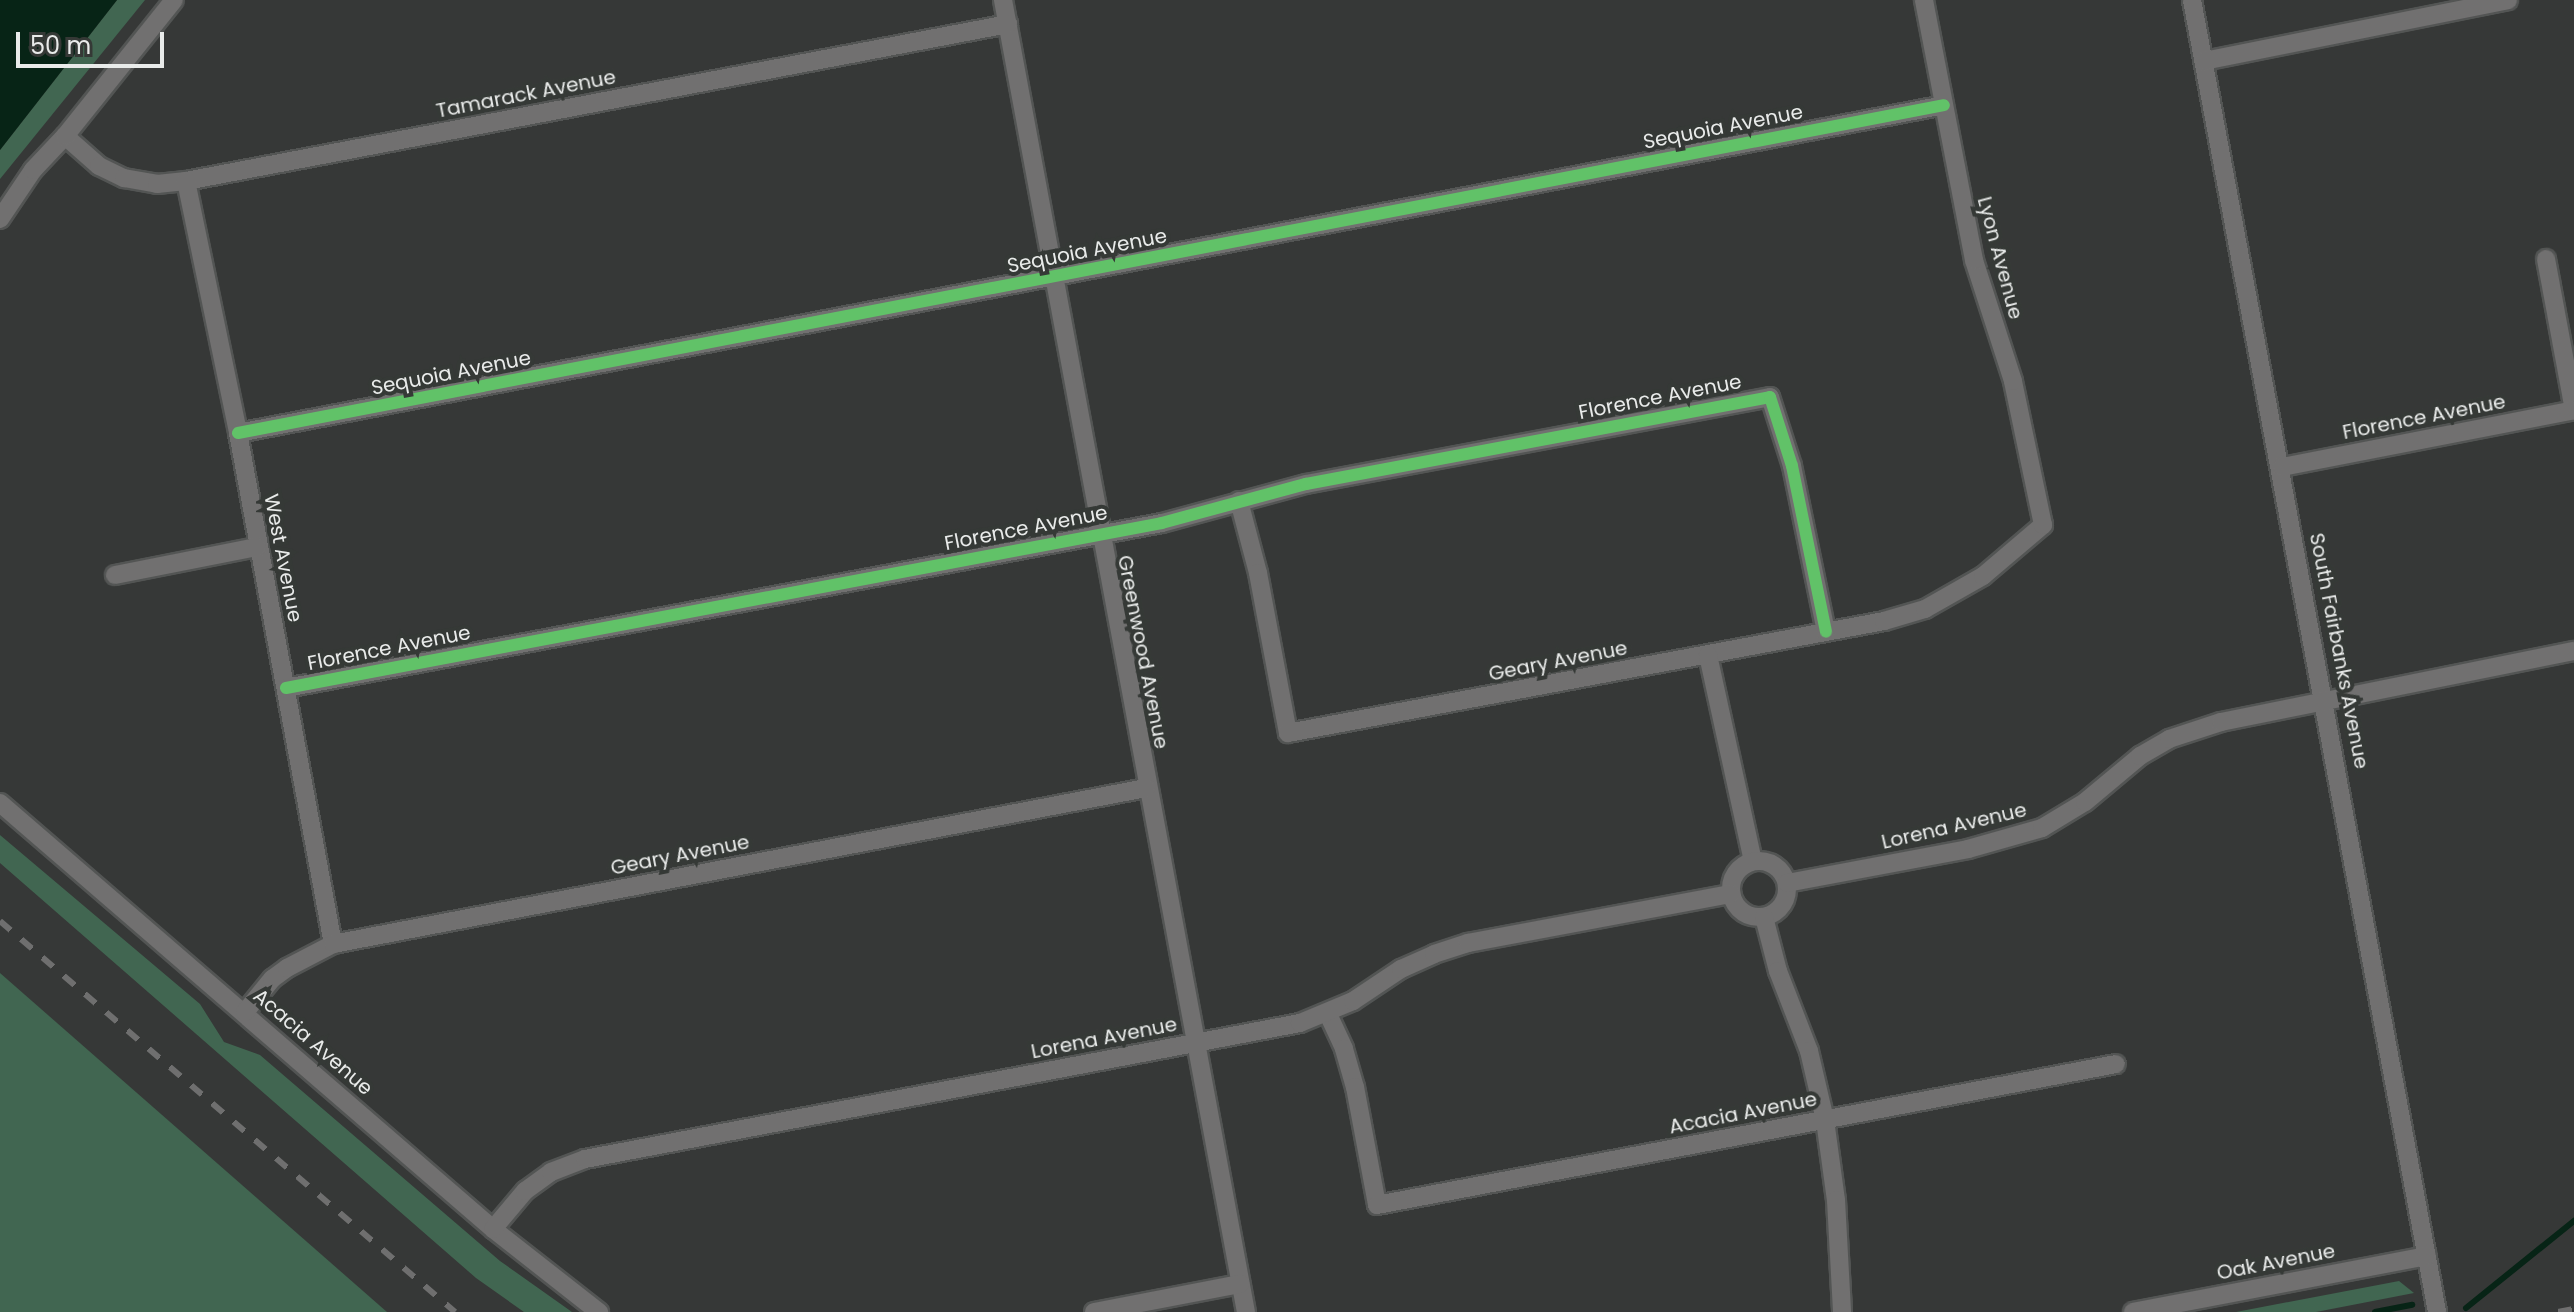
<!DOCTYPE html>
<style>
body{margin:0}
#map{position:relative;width:2574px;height:1312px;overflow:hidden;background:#363837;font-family:Poppins,sans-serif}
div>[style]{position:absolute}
.green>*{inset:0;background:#416651}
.water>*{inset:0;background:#072416}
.stream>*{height:6px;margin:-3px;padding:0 3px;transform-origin:3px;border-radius:3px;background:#072416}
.roads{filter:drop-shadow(2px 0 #535554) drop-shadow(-2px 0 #535554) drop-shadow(0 2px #535554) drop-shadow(0 -2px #535554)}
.minor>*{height:18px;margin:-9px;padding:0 9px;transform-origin:9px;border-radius:9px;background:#717070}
.minor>.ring{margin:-9px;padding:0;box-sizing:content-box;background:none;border:18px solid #717070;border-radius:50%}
.rail>*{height:6px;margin-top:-3px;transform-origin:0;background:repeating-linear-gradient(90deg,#6f6f6f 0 14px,transparent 0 28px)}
.cycleway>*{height:12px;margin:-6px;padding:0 6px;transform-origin:6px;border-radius:6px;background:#61c268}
span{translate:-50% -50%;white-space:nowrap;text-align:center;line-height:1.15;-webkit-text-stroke:8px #353936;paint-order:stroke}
.street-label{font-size:20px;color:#e9ebea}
.scale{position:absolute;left:16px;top:32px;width:148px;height:36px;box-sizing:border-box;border:4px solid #e9ebea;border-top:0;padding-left:10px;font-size:24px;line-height:28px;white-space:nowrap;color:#e9ebea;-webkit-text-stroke:6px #353936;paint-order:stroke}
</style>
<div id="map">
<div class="green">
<div style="clip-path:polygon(117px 0,145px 0,0 179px,0 150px)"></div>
<div style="clip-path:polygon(0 835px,200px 1004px,224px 1042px,260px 1055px,500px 1261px,572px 1312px,524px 1312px,476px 1278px,0 863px)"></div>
<div style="clip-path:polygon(0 973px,387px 1312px,0 1312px)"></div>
<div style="clip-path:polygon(2399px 1281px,2414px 1293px,2316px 1312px,2236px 1312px)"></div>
</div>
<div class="water">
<div style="clip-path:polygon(0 0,117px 0,0 150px)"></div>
</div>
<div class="stream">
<div style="left:2466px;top:1308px;width:139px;rotate:-38.9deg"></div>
<div style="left:2375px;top:1312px;width:38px;rotate:-11deg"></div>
</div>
<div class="roads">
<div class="minor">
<div style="left:1003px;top:0;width:1334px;rotate:79.51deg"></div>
<div style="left:2192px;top:0;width:1335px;rotate:79.42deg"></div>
<div style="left:2204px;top:61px;width:310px;rotate:-11.3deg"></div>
<div style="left:65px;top:136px;width:45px;rotate:41.4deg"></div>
<div style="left:99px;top:166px;width:28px;rotate:26deg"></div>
<div style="left:124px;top:178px;width:34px;rotate:10deg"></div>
<div style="left:157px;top:184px;width:29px;rotate:-6deg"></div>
<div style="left:186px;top:181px;width:837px;rotate:-10.81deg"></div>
<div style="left:186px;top:181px;width:257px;rotate:78.3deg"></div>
<div style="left:238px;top:433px;width:520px;rotate:79.47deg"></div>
<div style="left:0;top:219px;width:59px;rotate:-56deg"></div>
<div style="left:33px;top:170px;width:47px;rotate:-46.7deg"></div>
<div style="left:65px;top:136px;width:174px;rotate:-51.3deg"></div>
<div style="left:2546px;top:259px;width:154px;rotate:79.5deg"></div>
<div style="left:238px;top:433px;width:1737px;rotate:-10.88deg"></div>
<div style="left:2282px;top:467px;width:298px;rotate:-11deg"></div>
<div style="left:1239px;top:501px;width:74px;rotate:75.2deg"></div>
<div style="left:1258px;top:573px;width:163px;rotate:79.4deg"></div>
<div style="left:1288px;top:733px;width:606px;rotate:-10.64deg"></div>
<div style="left:1884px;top:621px;width:43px;rotate:-16.3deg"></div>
<div style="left:1925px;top:609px;width:67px;rotate:-29.6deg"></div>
<div style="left:1983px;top:576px;width:79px;rotate:-40.4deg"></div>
<div style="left:2043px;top:525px;width:147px;rotate:-101.8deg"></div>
<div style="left:2013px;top:381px;width:127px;rotate:-107.9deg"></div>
<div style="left:1974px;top:260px;width:265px;rotate:-100.9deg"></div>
<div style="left:115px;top:575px;width:145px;rotate:-11.2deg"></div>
<div style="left:1708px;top:655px;width:211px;rotate:77.7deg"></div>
<div style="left:286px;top:688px;width:891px;rotate:-10.67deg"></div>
<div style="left:1162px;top:523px;width:149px;rotate:-15.2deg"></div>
<div style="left:1306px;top:484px;width:472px;rotate:-10.6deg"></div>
<div style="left:1770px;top:397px;width:72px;rotate:72.3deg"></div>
<div style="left:1792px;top:466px;width:169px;rotate:78.4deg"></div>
<div style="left:0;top:803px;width:652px;rotate:40.83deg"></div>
<div style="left:493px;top:1229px;width:135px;rotate:38.1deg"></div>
<div class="ring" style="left:1731px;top:861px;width:38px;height:38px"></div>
<div style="left:1787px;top:883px;width:184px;rotate:-10.6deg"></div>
<div style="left:1968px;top:849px;width:77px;rotate:-15.8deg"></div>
<div style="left:2042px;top:828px;width:50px;rotate:-31.2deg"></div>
<div style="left:2085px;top:802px;width:72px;rotate:-39.9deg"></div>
<div style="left:2140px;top:756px;width:34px;rotate:-30deg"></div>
<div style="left:2169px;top:739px;width:55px;rotate:-18.1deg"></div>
<div style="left:2221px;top:722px;width:360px;rotate:-11.4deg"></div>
<div style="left:1764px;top:917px;width:56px;rotate:75.5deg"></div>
<div style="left:1778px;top:971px;width:86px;rotate:68.8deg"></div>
<div style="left:1809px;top:1051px;width:71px;rotate:76.9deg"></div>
<div style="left:1825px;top:1120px;width:81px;rotate:82.2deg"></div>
<div style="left:1836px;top:1200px;width:112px;rotate:86.9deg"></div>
<div style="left:245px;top:1012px;width:43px;rotate:-50.7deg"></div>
<div style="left:272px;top:979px;width:19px;rotate:-36deg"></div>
<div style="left:287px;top:968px;width:52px;rotate:-27.6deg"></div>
<div style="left:333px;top:944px;width:828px;rotate:-10.86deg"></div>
<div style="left:1328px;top:1014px;width:38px;rotate:65deg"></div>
<div style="left:1344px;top:1049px;width:40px;rotate:74deg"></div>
<div style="left:1355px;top:1087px;width:120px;rotate:79.4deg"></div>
<div style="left:1377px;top:1205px;width:752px;rotate:-10.8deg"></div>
<div style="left:493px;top:1229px;width:50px;rotate:-49.9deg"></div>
<div style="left:525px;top:1191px;width:32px;rotate:-36deg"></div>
<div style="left:551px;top:1172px;width:36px;rotate:-21deg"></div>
<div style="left:585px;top:1159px;width:728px;rotate:-10.77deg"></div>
<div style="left:1300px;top:1023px;width:57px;rotate:-22.5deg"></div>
<div style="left:1353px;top:1001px;width:58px;rotate:-33.7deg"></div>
<div style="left:1401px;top:969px;width:36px;rotate:-24deg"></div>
<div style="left:1434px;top:954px;width:36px;rotate:-18deg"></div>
<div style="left:1468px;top:943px;width:268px;rotate:-10.6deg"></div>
<div style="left:1094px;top:1312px;width:149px;rotate:-10.9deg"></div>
<div style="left:2133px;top:1312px;width:299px;rotate:-10.8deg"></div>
</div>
</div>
<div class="rail">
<div style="left:0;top:921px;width:600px;rotate:40.67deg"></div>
<div style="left:2558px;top:1312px;width:16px;rotate:-11deg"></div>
</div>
<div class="cycleway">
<div style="left:238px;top:433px;width:1737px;rotate:-10.88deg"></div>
<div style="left:286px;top:688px;width:891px;rotate:-10.67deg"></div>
<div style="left:1162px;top:523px;width:149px;rotate:-15.2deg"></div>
<div style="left:1306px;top:484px;width:472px;rotate:-10.6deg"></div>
<div style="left:1770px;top:397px;width:72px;rotate:72.3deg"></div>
<div style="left:1792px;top:466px;width:169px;rotate:78.4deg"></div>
</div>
<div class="street-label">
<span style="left:526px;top:94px;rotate:-11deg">Tamarack Avenue</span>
<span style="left:1723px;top:127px;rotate:-11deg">Sequoia Avenue</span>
<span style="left:1087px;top:251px;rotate:-11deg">Sequoia Avenue</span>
<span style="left:2000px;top:258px;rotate:75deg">Lyon Avenue</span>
<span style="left:451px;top:373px;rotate:-11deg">Sequoia Avenue</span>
<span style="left:1660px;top:397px;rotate:-11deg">Florence Avenue</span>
<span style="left:2424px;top:417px;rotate:-11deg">Florence Avenue</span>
<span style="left:1026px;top:528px;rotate:-11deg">Florence Avenue</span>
<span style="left:283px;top:558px;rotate:79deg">West Avenue</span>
<span style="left:389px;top:648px;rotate:-11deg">Florence Avenue</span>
<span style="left:2339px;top:651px;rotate:79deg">South Fairbanks Avenue</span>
<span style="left:1143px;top:652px;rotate:79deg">Greenwood Avenue</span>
<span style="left:1558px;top:661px;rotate:-11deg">Geary Avenue</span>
<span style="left:1954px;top:826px;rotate:-13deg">Lorena Avenue</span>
<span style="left:680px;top:855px;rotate:-11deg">Geary Avenue</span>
<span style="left:1104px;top:1038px;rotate:-11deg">Lorena Avenue</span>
<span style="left:313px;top:1042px;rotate:41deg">Acacia Avenue</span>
<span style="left:1743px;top:1113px;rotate:-11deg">Acacia Avenue</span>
<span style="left:2276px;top:1262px;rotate:-11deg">Oak Avenue</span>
</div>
<div class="scale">50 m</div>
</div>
